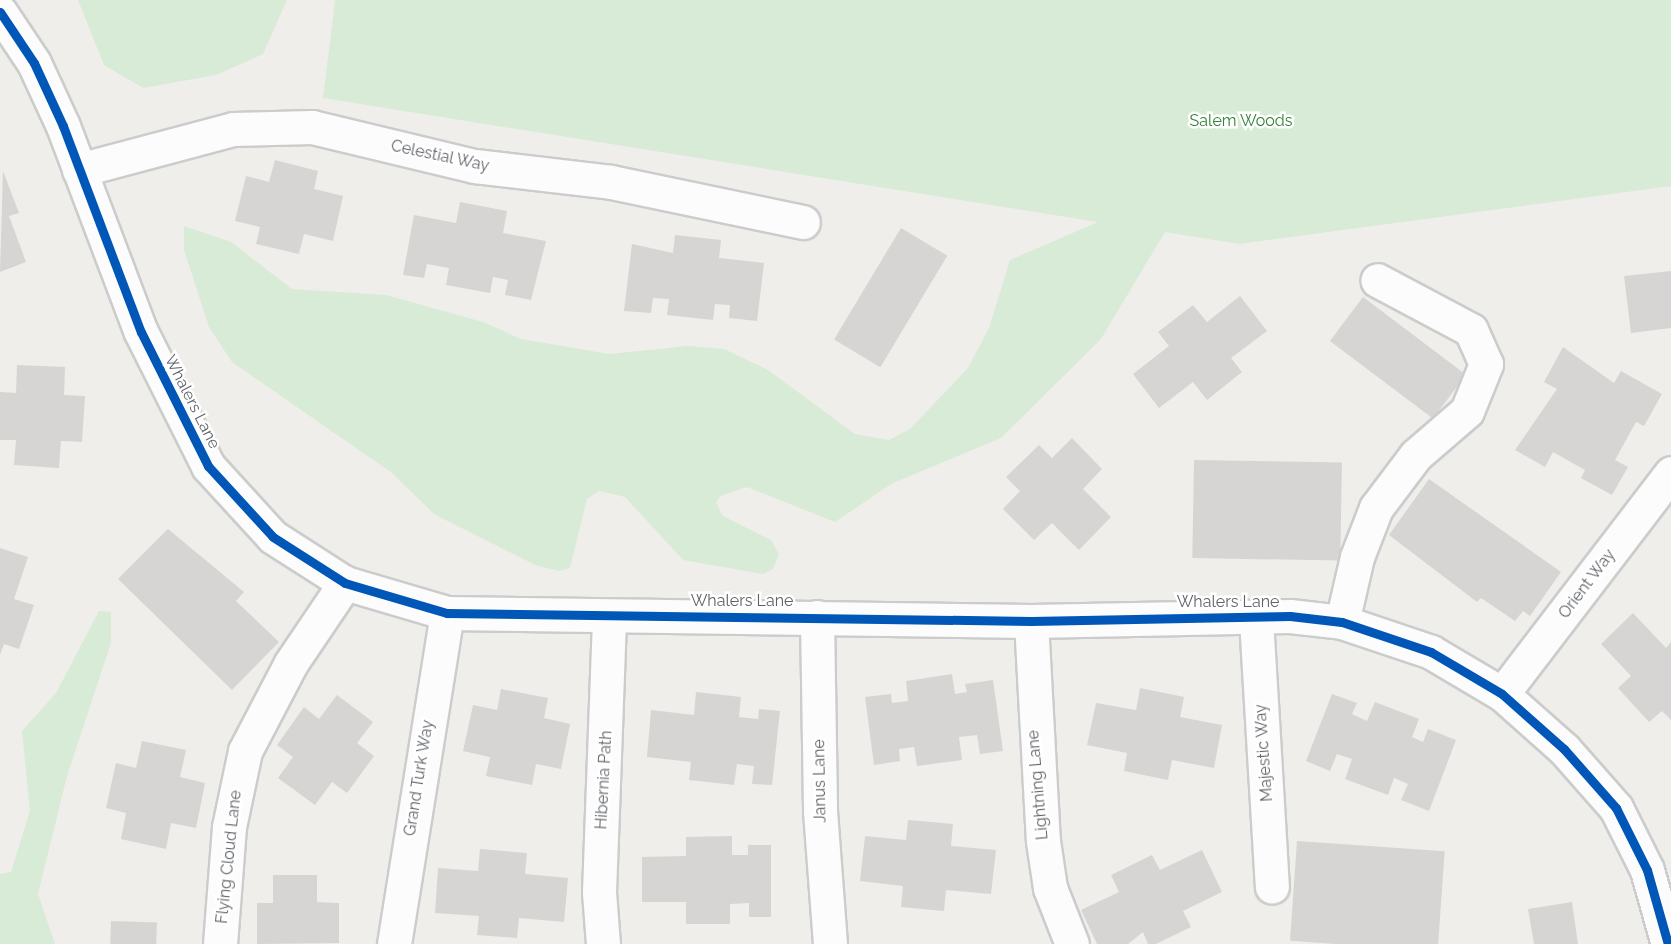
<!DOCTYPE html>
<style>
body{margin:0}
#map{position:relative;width:1671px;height:944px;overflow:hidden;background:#efeeea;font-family:Raleway,sans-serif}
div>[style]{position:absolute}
.green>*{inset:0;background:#d8ebd6}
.building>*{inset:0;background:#d6d5d3;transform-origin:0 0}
.roads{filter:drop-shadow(2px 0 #cbcccc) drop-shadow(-2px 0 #cbcccc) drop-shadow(0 2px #cbcccc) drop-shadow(0 -2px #cbcccc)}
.minor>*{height:33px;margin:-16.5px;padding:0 16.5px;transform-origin:16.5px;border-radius:16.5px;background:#fdfcfc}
.cycleway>*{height:9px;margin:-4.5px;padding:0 4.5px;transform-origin:4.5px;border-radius:4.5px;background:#0057b8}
span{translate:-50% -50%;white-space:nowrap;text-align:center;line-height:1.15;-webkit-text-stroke:5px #fff;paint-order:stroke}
.park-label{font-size:16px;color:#348238}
.street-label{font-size:16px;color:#5f6368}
</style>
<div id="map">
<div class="green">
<div style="clip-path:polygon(78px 0,287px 0,263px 54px,216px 75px,143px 88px,104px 65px)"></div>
<div style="clip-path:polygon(335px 0,1671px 0,1671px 186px,1239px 244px,1165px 232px,1101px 339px,1001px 438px,891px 484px,835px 522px,747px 487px,721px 496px,716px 502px,723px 516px,771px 540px,779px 554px,773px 569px,763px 574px,683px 560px,625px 497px,599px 491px,587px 499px,570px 568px,559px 571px,535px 565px,434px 514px,392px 473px,232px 362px,209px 327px,184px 250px,184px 226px,231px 242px,292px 289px,386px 295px,483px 322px,521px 339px,609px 354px,688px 346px,724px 349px,768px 370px,855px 434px,889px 440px,910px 429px,968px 368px,989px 328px,1010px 260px,1098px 222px,323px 98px)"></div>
<div style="clip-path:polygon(99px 611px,111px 612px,111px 643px,67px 776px,38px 894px,55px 944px,0 944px,0 874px,11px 872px,30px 811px,22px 731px,56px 693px)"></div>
</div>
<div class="building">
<div style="clip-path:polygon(275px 160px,318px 171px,314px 189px,343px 196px,333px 241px,304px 234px,299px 254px,256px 244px,260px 227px,235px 221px,246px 176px,269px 182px)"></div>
<div style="clip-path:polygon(3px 171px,19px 213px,9px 216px,26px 262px,0 272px)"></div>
<div style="clip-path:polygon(460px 202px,507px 211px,503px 233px,546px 241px,531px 300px,505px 295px,508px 280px,493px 277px,490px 293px,446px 285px,449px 268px,427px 264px,424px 278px,403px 275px,414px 215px,456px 223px)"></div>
<div style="left:901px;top:228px;width:54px;height:130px;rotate:31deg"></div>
<div style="clip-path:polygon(675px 235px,721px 240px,719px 258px,764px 263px,757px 321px,729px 318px,730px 305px,715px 304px,713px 320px,667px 315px,669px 299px,653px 298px,651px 313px,624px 311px,632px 244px,673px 253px)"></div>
<div style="clip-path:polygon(1671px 271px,1671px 328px,1631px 333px,1624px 276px)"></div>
<div style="clip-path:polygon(1240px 296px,1267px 331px,1231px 358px,1242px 372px,1207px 400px,1193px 382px,1159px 408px,1133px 374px,1169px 346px,1158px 332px,1193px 305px,1207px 322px)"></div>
<div style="left:1363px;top:297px;width:129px;height:55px;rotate:37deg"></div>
<div style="clip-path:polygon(1563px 347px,1614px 383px,1621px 371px,1662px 394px,1644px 426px,1636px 422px,1615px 460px,1628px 467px,1612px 495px,1581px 478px,1585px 470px,1553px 452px,1545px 467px,1515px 450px,1557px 389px,1544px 382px)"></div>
<div style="clip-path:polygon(17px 365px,65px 367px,64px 395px,85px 396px,82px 442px,61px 441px,59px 468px,14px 465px,16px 440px,0 440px,0 392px,16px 393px)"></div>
<div style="clip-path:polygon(1072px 438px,1102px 469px,1083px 489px,1111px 517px,1079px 550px,1052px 523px,1034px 540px,1003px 509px,1020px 491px,1006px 477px,1039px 445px,1052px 458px)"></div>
<div style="left:1194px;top:460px;width:148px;height:98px;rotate:1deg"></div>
<div style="clip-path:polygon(1429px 479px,1561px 572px,1530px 616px,1523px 611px,1515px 621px,1481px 598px,1477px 602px,1389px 535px)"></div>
<div style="clip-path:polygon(168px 529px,244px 592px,236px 601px,279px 642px,232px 690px,118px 579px)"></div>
<div style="clip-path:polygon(0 548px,28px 557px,14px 599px,34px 605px,19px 649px,4px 644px,0 655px)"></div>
<div style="clip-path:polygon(1633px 613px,1666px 648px,1671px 642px,1671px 720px,1662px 711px,1649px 722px,1618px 688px,1631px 676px,1601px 644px)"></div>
<div style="clip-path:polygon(952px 674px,955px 694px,967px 692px,965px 684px,993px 680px,1003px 751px,980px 754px,977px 735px,959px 737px,962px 760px,917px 766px,914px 747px,899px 749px,900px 761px,874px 765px,865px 697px,891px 694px,892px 703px,908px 701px,906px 681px)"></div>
<div style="clip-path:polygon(1140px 688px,1184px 697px,1180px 717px,1222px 725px,1214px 768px,1172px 760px,1168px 780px,1124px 771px,1127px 753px,1087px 745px,1096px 703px,1136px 710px)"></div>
<div style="clip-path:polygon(501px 689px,548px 698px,544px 718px,570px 724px,561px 769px,536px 764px,532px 785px,486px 776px,490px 757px,463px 751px,473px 705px,497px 710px)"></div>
<div style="clip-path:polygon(696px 692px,741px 697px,739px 717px,758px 719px,759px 709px,780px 711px,772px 785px,752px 784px,754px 766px,737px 764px,734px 785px,689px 780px,691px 762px,647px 757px,651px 710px,694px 715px)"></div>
<div style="clip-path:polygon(1332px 694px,1357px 703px,1352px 714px,1367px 721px,1375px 702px,1419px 719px,1412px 737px,1423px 742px,1428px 729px,1456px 740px,1429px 811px,1401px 800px,1408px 784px,1394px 778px,1388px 795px,1345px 779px,1352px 759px,1337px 754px,1330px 771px,1306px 761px)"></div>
<div style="clip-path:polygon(337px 695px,373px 722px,357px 743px,374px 756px,347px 793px,332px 782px,315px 805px,278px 778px,293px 757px,277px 745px,304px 707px,319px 719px)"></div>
<div style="clip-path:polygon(142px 741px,186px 750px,180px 777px,205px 783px,196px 828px,171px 823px,166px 849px,121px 839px,126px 813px,106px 808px,116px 763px,136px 768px)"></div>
<div style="clip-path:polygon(908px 820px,953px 824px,951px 846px,996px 850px,991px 894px,946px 890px,944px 911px,901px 907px,903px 886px,860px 881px,865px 836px,906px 840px)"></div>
<div style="clip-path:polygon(732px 836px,732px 855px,748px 855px,748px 845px,771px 845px,771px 917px,749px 917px,749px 903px,730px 904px,730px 924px,686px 924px,686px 902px,642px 902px,642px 857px,686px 856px,686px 837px)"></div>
<div style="left:1297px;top:841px;width:148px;height:100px;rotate:4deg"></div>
<div style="clip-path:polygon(480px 849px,527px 853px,525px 874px,568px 878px,564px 922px,519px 918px,517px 938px,477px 935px,479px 916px,435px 913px,438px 868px,478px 871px)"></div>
<div style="clip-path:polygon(1202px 850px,1222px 892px,1183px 911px,1191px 927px,1156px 944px,1148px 944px,1143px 932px,1128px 944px,1097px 944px,1081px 910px,1119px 892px,1111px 875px,1152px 855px,1160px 870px)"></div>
<div style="clip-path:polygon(273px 875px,317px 875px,317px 902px,339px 903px,339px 943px,257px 944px,257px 903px,273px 903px)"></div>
<div style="clip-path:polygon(1572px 902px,1578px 944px,1534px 944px,1528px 909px)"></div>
<div style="left:111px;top:921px;width:46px;height:23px;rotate:2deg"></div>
</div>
<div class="roads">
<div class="minor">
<div style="left:0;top:12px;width:61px;rotate:56.3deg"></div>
<div style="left:34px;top:63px;width:69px;rotate:65.3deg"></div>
<div style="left:63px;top:126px;width:220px;rotate:69.3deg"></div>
<div style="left:141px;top:332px;width:150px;rotate:63.4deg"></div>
<div style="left:208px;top:466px;width:96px;rotate:47.5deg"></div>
<div style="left:273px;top:537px;width:85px;rotate:32.6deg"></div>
<div style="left:345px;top:583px;width:106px;rotate:16.4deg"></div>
<div style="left:447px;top:613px;width:584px;rotate:0.78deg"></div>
<div style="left:1031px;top:621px;width:259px;rotate:-1.1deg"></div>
<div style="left:1290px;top:616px;width:52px;rotate:6.6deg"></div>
<div style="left:1342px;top:622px;width:94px;rotate:18.6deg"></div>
<div style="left:1431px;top:652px;width:82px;rotate:30.6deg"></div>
<div style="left:1502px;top:694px;width:83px;rotate:41.6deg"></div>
<div style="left:1564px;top:749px;width:79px;rotate:48.6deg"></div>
<div style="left:1616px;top:808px;width:69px;rotate:63.4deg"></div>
<div style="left:1647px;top:870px;width:77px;rotate:74.2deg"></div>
<div style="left:79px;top:170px;width:159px;rotate:-14.9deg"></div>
<div style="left:233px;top:129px;width:79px;rotate:-1.5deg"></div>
<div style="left:312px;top:127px;width:168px;rotate:13.5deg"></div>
<div style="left:475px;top:166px;width:137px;rotate:6.7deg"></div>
<div style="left:611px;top:182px;width:196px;rotate:11.8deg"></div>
<div style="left:817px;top:617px;width:194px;rotate:89.1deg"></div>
<div style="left:820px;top:811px;width:133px;rotate:85.7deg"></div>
<div style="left:1256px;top:619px;width:268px;rotate:86.6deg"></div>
<div style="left:1031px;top:621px;width:220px;rotate:86.9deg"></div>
<div style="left:1043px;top:841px;width:48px;rotate:81.5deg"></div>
<div style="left:1050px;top:888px;width:60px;rotate:68.6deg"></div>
<div style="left:1342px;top:622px;width:67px;rotate:-77deg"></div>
<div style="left:1357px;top:557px;width:53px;rotate:-68.8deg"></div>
<div style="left:1376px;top:508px;width:66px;rotate:-53deg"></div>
<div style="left:1416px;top:455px;width:67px;rotate:-40.8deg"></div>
<div style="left:1467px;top:411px;width:51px;rotate:-68deg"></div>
<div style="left:1486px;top:364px;width:37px;rotate:-114deg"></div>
<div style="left:1471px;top:330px;width:106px;rotate:-152deg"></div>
<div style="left:1502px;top:694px;width:278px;rotate:-52.6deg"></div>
<div style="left:220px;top:944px;width:117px;rotate:-85.6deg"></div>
<div style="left:229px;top:827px;width:78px;rotate:-78.1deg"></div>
<div style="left:245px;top:751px;width:99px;rotate:-62.4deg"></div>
<div style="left:291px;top:663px;width:97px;rotate:-56deg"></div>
<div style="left:394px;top:944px;width:335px;rotate:-80.9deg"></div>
<div style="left:603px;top:944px;width:52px;rotate:-94.4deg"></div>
<div style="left:599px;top:892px;width:275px;rotate:-87.9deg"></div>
</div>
</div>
<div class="cycleway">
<div style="left:0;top:12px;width:61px;rotate:56.3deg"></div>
<div style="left:34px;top:63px;width:69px;rotate:65.3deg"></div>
<div style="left:63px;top:126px;width:220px;rotate:69.3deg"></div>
<div style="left:141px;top:332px;width:150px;rotate:63.4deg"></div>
<div style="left:208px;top:466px;width:96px;rotate:47.5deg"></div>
<div style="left:273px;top:537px;width:85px;rotate:32.6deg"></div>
<div style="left:345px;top:583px;width:106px;rotate:16.4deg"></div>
<div style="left:447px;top:613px;width:584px;rotate:0.78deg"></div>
<div style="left:1031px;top:621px;width:259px;rotate:-1.1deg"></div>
<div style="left:1290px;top:616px;width:52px;rotate:6.6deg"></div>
<div style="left:1342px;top:622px;width:94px;rotate:18.6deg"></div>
<div style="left:1431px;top:652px;width:82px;rotate:30.6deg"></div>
<div style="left:1502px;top:694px;width:83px;rotate:41.6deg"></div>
<div style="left:1564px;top:749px;width:79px;rotate:48.6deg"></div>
<div style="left:1616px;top:808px;width:69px;rotate:63.4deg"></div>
<div style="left:1647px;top:870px;width:77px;rotate:74.2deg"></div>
</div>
<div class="park-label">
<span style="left:1241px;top:121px">Salem Woods</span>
</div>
<div class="street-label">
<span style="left:440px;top:156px;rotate:12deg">Celestial Way</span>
<span style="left:192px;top:402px;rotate:63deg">Whalers Lane</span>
<span style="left:1587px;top:584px;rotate:-53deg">Orient Way</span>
<span style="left:742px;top:601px">Whalers Lane</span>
<span style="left:1228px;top:602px">Whalers Lane</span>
<span style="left:1264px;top:753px;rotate:-94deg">Majestic Way</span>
<span style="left:419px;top:778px;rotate:-81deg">Grand Turk Way</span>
<span style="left:604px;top:780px;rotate:-87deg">Hibernia Path</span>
<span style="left:820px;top:781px;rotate:-91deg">Janus Lane</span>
<span style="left:1038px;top:785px;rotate:-95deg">Lightning Lane</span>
<span style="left:229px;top:857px;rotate:-84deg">Flying Cloud Lane</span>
</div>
</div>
